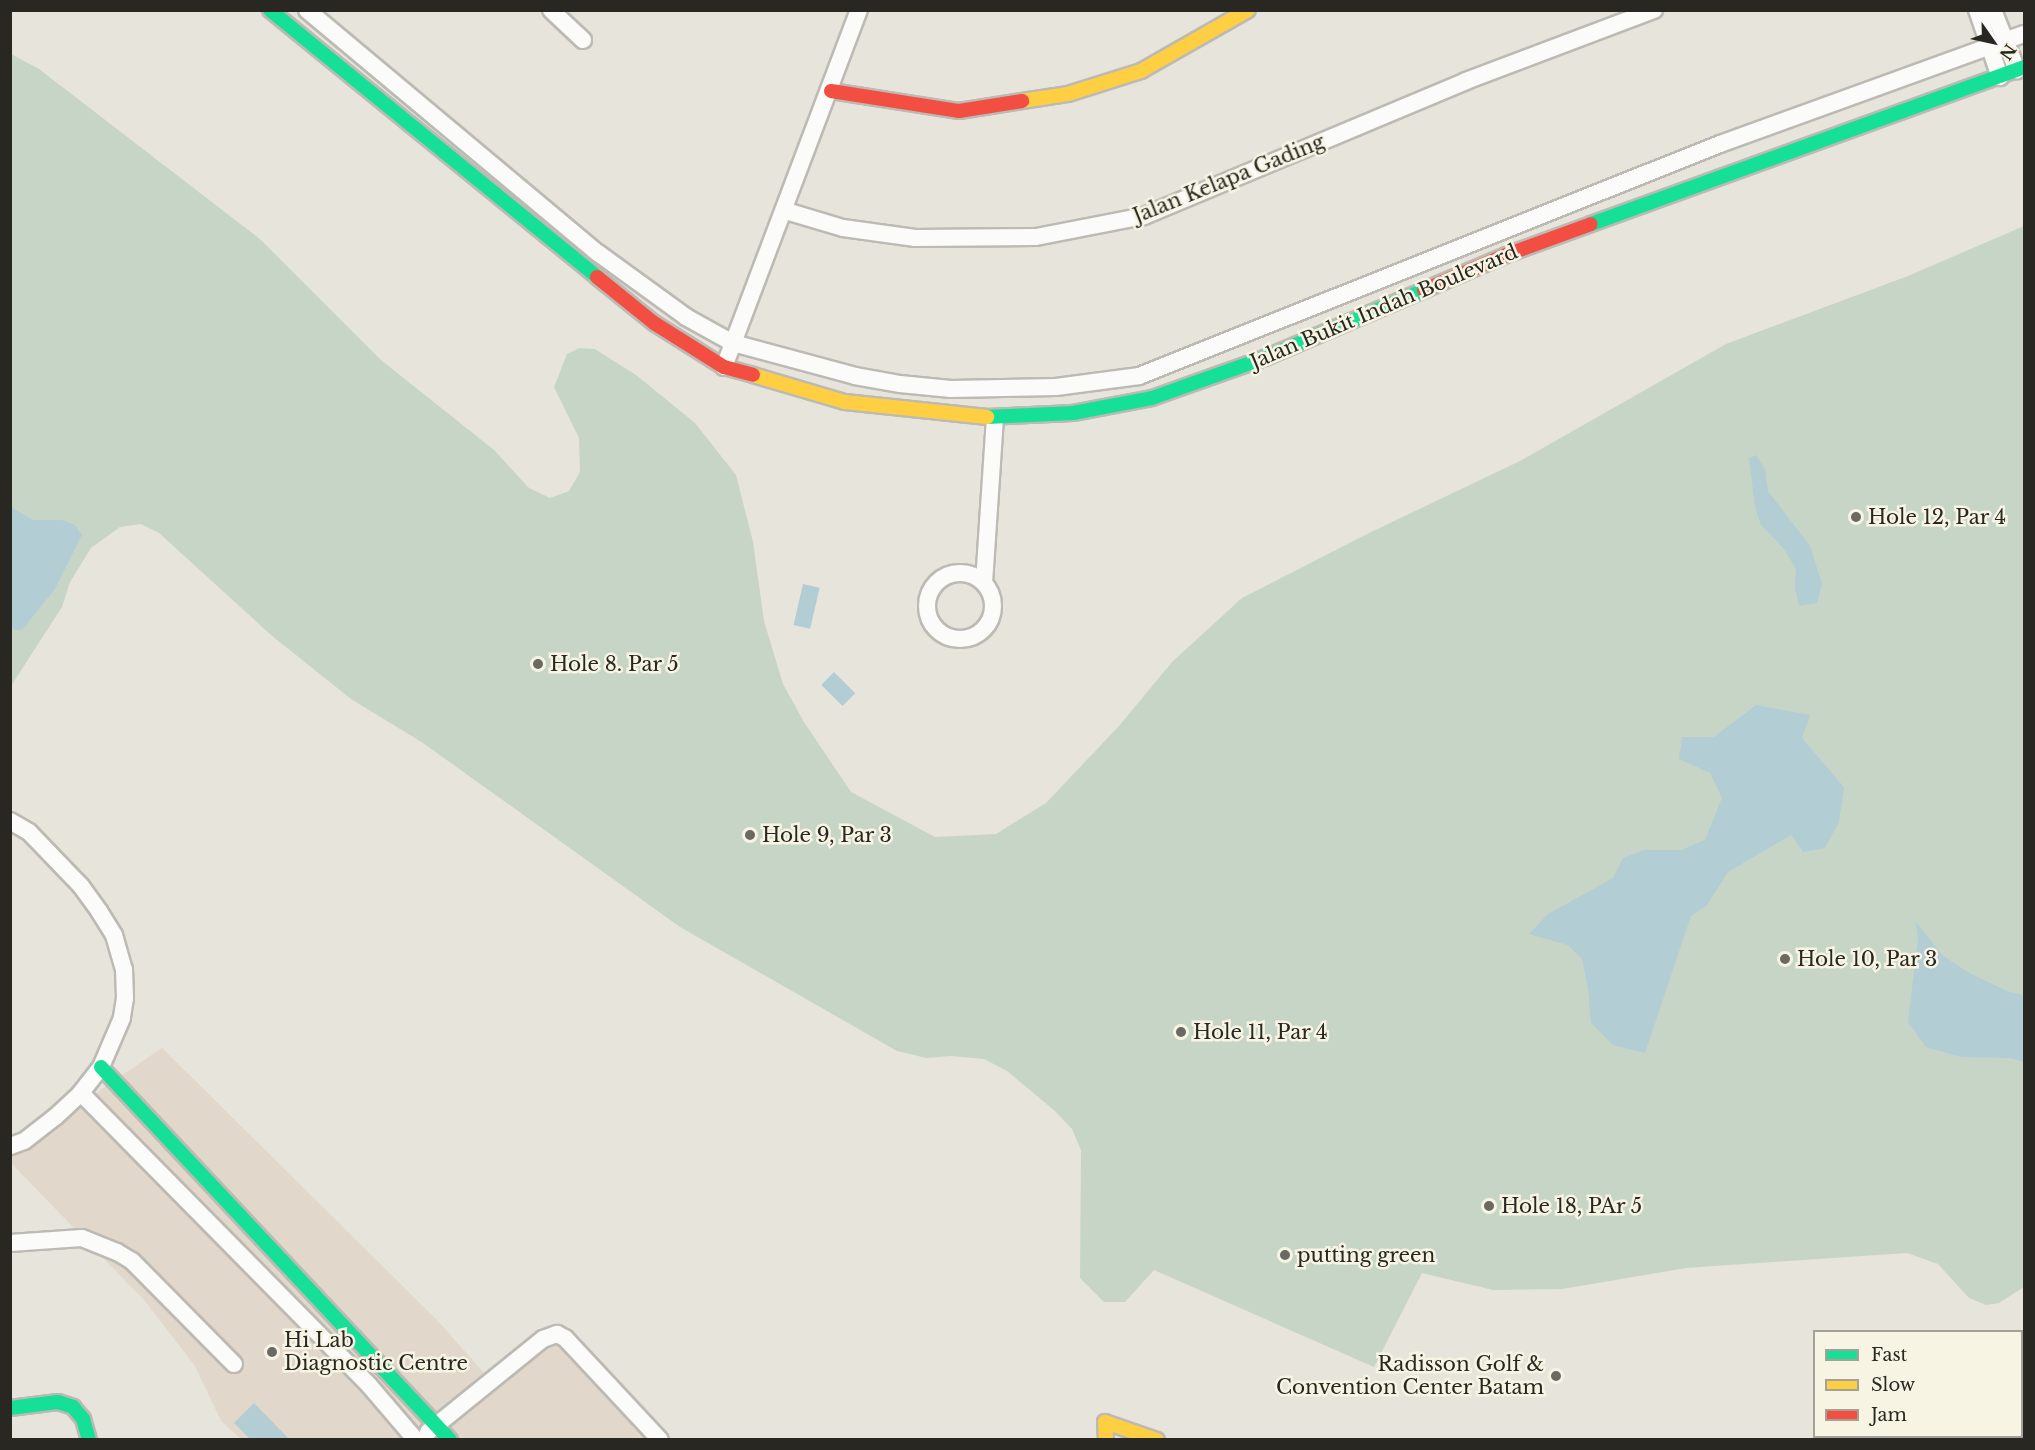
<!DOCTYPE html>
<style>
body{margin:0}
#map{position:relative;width:2035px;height:1450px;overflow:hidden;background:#e6e4db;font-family:"Libre Baskerville",serif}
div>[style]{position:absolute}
.commercial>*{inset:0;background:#e1d7ca}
.green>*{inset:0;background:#c7d5c7}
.water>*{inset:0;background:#b2cdd3;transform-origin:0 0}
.roads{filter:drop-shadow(2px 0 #bcbab3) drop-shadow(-2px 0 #bcbab3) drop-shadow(0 2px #bcbab3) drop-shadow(0 -2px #bcbab3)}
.street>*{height:16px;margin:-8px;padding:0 8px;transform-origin:8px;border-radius:8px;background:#fbfbfa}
.street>.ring{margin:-8px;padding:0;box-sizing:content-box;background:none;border:16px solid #fbfbfa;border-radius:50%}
.fast>*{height:14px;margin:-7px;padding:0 7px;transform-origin:7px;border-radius:7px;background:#16e098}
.slow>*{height:14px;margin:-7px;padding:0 7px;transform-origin:7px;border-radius:7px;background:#ffcf43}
.jam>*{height:14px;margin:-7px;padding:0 7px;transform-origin:7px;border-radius:7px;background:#f24e42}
.dots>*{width:16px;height:16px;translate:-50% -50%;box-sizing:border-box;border:3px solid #f7f4e4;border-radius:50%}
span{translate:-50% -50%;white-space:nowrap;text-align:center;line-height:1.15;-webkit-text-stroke:5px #f7f4e4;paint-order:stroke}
.street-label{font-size:20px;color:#282721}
.poi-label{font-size:20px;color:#282721}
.left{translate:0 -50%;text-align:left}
.right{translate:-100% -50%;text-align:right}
.frame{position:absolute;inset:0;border:12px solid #282721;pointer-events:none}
.legend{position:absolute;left:1813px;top:1330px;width:210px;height:108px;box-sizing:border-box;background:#f7f4e4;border:2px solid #a4a296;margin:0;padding:8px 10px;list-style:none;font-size:18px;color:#282721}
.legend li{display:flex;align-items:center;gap:12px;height:30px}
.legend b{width:30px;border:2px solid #a4a296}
.north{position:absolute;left:1963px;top:12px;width:60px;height:60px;-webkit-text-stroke:4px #f7f4e4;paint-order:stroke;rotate:124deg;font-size:16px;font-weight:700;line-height:24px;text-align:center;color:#282721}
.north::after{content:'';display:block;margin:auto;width:21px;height:27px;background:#282721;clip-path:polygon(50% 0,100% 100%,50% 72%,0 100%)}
</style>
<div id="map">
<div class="commercial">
<div style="clip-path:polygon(162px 1048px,437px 1320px,492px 1382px,550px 1329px,654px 1439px,241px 1439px,221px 1421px,195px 1366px,145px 1301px,11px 1163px,11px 1145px,82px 1107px,102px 1089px)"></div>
</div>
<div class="green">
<div style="clip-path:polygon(11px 54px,39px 69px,260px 239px,381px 360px,494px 450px,529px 488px,550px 498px,569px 491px,580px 472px,579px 438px,554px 387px,567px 354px,579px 348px,595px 349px,636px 375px,695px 423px,736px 475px,753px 542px,764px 621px,783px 684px,804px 722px,851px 792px,935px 837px,996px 834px,1046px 803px,1119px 726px,1172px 662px,1242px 598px,1367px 534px,1522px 460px,1726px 344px,1908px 276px,2024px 226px,2024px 1287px,1999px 1303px,1986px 1305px,1969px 1298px,1938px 1264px,1907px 1253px,1686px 1268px,1562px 1289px,1493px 1290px,1422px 1273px,1374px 1367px,1154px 1270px,1125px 1302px,1104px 1302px,1080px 1278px,1081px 1150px,1072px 1129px,1055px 1111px,1007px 1071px,984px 1059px,951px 1056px,926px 1058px,897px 1051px,680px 927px,423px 743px,351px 699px,271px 635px,159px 533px,141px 524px,120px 527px,91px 548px,70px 582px,62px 607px,11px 686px)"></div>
</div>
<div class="water">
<div style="clip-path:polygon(1756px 455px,1765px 469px,1768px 491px,1810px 546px,1822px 584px,1817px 603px,1799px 606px,1795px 588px,1796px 569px,1784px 549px,1761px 525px,1755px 507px,1749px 458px)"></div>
<div style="clip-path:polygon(11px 507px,33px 520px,62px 520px,75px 525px,82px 535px,55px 589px,22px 630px,14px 630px,11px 624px)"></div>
<div style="left:803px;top:584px;width:17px;height:42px;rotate:13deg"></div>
<div style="left:834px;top:672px;width:30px;height:18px;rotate:45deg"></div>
<div style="clip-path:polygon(1756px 705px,1810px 715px,1802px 738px,1844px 787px,1839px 822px,1825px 848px,1803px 852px,1791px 835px,1728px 872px,1707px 905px,1691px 916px,1645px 1053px,1613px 1045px,1591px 1023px,1588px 988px,1582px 959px,1568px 945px,1529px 934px,1548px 914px,1613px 878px,1623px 858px,1644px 850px,1681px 850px,1705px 840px,1722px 798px,1710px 773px,1679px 759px,1682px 737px,1714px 737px)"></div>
<div style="clip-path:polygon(1916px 922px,1942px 955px,1971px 974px,2009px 992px,2024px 995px,2024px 1062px,2010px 1058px,1961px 1057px,1926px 1047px,1908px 1022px,1918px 938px)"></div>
<div style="clip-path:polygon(254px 1403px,289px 1439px,250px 1439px,234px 1423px)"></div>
</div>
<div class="roads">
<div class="street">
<div style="left:307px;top:10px;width:379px;rotate:39.9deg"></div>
<div style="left:598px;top:253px;width:109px;rotate:36deg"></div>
<div style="left:686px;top:317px;width:54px;rotate:29deg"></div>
<div style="left:733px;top:343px;width:126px;rotate:15.1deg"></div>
<div style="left:855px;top:376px;width:46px;rotate:10.1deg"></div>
<div style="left:900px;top:384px;width:51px;rotate:5.6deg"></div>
<div style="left:951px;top:389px;width:105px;rotate:-1.1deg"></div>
<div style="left:1056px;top:387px;width:84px;rotate:-7.5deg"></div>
<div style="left:1139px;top:376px;width:626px;rotate:-21.77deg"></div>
<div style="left:1720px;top:144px;width:323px;rotate:-19.9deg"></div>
<div style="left:551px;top:10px;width:44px;rotate:43.2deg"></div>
<div style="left:1977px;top:10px;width:71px;rotate:71.1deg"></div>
<div style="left:1993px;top:10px;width:65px;rotate:68.2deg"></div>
<div style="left:786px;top:211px;width:59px;rotate:16.6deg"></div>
<div style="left:843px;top:228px;width:73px;rotate:7.9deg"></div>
<div style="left:915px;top:238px;width:121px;rotate:-0.5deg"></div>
<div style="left:1036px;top:237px;width:110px;rotate:-11deg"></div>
<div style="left:1144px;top:216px;width:349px;rotate:-22.7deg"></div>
<div style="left:1466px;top:81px;width:201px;rotate:-20.7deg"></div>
<div style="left:724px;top:367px;width:382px;rotate:-69.3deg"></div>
<div class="ring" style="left:927px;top:573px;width:50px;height:50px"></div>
<div style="left:984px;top:583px;width:165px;rotate:-86.2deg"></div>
<div style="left:10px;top:821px;width:22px;rotate:30deg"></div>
<div style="left:29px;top:832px;width:75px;rotate:46.1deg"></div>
<div style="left:81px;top:886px;width:31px;rotate:54deg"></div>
<div style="left:99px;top:911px;width:28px;rotate:58deg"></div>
<div style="left:114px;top:935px;width:35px;rotate:74deg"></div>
<div style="left:124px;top:969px;width:29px;rotate:88deg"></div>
<div style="left:125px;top:998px;width:20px;rotate:99deg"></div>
<div style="left:122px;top:1018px;width:53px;rotate:113.2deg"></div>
<div style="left:101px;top:1067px;width:33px;rotate:128deg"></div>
<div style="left:81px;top:1093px;width:35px;rotate:137deg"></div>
<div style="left:55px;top:1117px;width:39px;rotate:142deg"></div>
<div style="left:24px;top:1141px;width:15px;rotate:160deg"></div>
<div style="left:81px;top:1093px;width:409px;rotate:45.4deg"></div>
<div style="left:368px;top:1384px;width:74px;rotate:49.4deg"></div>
<div style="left:10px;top:1243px;width:72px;rotate:-4deg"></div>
<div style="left:82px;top:1238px;width:38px;rotate:22deg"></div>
<div style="left:117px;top:1252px;width:17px;rotate:31deg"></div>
<div style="left:132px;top:1261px;width:145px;rotate:45.3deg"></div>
<div style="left:428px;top:1432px;width:148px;rotate:-39deg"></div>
<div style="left:543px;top:1339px;width:15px;rotate:-20deg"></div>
<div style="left:557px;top:1334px;width:9px;rotate:27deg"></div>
<div style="left:565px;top:1338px;width:139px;rotate:47deg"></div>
</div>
<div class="fast">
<div style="left:270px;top:10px;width:422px;rotate:39.2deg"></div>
<div style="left:1591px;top:224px;width:461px;rotate:-19.9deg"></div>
<div style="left:987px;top:417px;width:86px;rotate:-2.7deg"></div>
<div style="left:1073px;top:413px;width:80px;rotate:-10.8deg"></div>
<div style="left:1152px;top:398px;width:122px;rotate:-19.6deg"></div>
<div style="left:1267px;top:357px;width:171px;rotate:-23.1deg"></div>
<div style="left:101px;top:1067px;width:511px;rotate:46.9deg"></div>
<div style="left:10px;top:1408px;width:48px;rotate:-7.1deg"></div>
<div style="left:58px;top:1402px;width:16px;rotate:18deg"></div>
<div style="left:73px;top:1407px;width:16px;rotate:50deg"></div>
<div style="left:83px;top:1419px;width:22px;rotate:74deg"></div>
</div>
<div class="slow">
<div style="left:1022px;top:101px;width:47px;rotate:-8.7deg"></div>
<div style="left:1068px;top:94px;width:77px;rotate:-17.5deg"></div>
<div style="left:1141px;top:71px;width:123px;rotate:-29.7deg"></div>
<div style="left:753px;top:375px;width:96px;rotate:16.4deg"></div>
<div style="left:845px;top:402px;width:143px;rotate:6deg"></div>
<div style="left:1106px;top:1440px;width:18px;rotate:-93deg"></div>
<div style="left:1105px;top:1422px;width:55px;rotate:19.1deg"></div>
</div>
<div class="jam">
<div style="left:831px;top:91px;width:130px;rotate:8.9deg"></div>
<div style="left:959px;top:111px;width:64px;rotate:-9deg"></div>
<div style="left:597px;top:277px;width:73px;rotate:38.9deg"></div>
<div style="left:654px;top:323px;width:83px;rotate:32.2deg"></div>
<div style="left:724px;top:367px;width:30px;rotate:15deg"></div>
<div style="left:1424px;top:290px;width:89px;rotate:-23.1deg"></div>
<div style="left:1506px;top:255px;width:90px;rotate:-20deg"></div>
</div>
</div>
<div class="dots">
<div style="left:1856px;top:517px;background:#6a6962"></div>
<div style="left:538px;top:664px;background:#6a6962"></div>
<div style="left:750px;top:835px;background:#6a6962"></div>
<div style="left:1785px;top:959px;background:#6a6962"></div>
<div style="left:1181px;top:1032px;background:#6a6962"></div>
<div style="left:1489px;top:1206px;background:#6a6962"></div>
<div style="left:1285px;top:1255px;background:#6a6962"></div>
<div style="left:272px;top:1352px;background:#6a6962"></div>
<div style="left:1556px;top:1376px;background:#6a6962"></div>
</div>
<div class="street-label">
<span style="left:1229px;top:179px;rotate:-22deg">Jalan Kelapa Gading</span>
<span style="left:1384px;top:307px;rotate:-23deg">Jalan Bukit Indah Boulevard</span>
</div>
<div class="poi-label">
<span class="left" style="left:1868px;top:517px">Hole 12, Par 4</span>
<span class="left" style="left:550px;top:664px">Hole 8. Par 5</span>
<span class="left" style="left:762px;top:835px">Hole 9, Par 3</span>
<span class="left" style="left:1797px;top:959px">Hole 10, Par 3</span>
<span class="left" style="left:1193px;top:1032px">Hole 11, Par 4</span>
<span class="left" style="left:1501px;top:1206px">Hole 18, PAr 5</span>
<span class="left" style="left:1297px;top:1255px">putting green</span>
<span class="left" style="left:284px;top:1352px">Hi Lab<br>Diagnostic Centre</span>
<span class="right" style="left:1544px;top:1376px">Radisson Golf &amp;<br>Convention Center Batam</span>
</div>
<div class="frame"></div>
<ul class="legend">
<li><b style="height:8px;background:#16e098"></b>Fast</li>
<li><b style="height:8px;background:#ffcf43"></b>Slow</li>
<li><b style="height:8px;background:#f24e42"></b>Jam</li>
</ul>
<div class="north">N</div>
</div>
